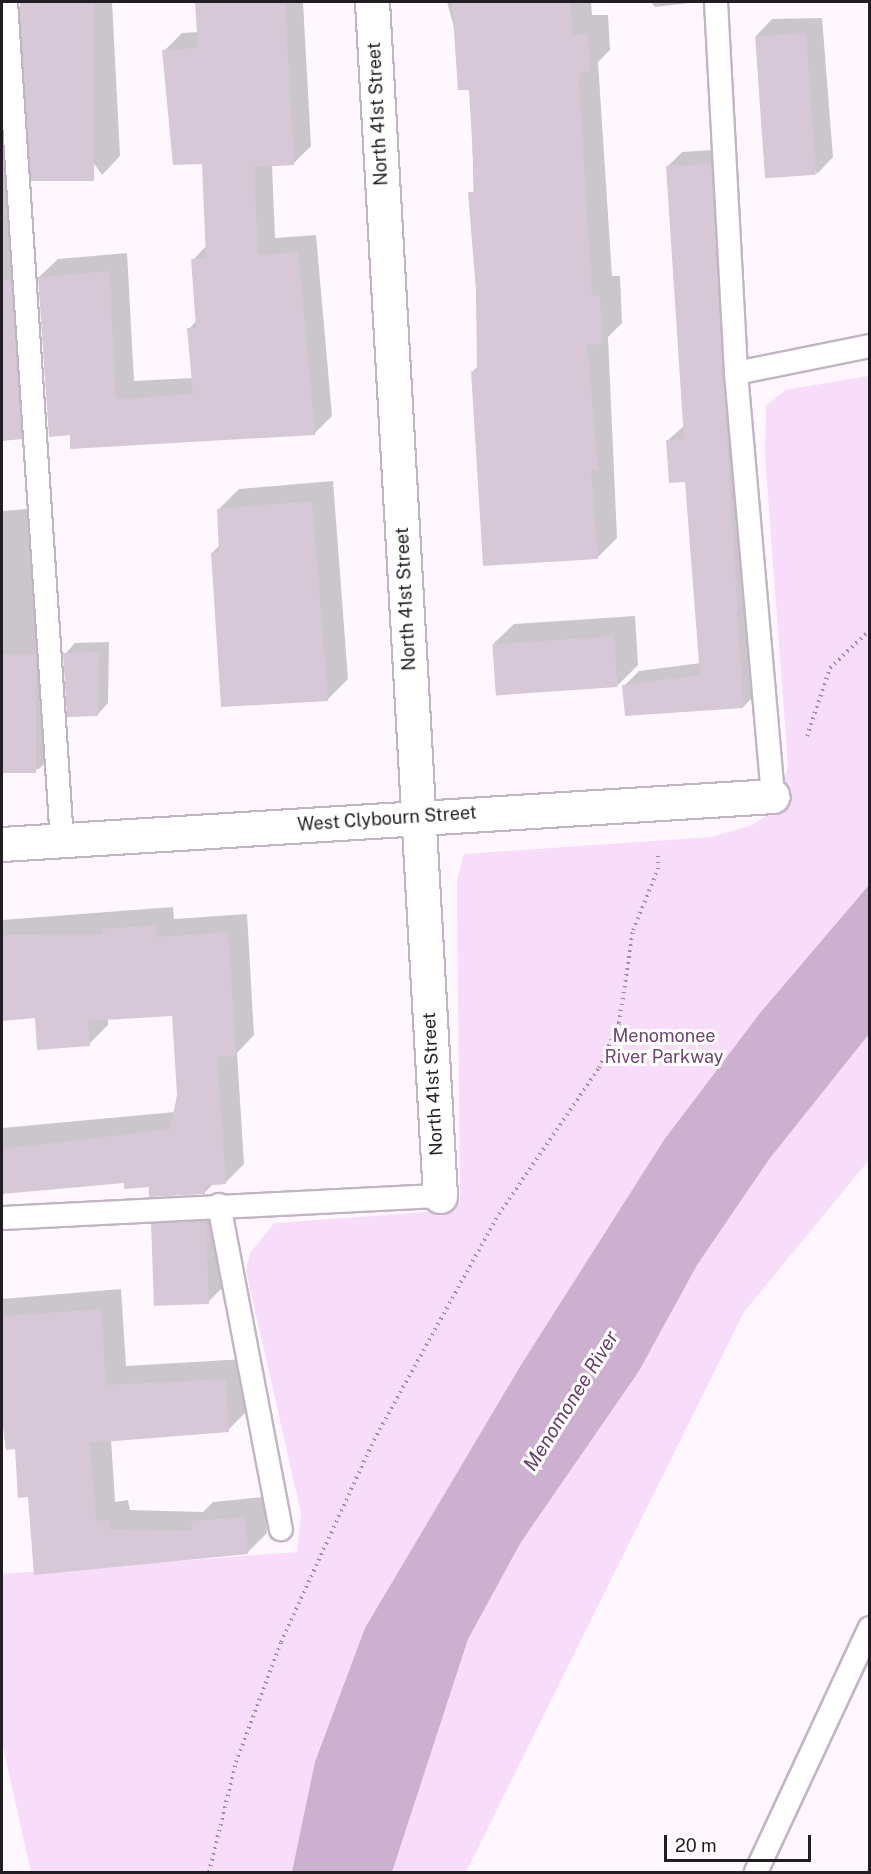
<!DOCTYPE html>
<style>
body{margin:0}
#map{position:relative;width:871px;height:1874px;overflow:hidden;background:#fef8fe;font-family:"Public Sans",sans-serif}
div>[style]{position:absolute}
.green>*{inset:0;background:#f7ddf9}
.water>*{inset:0;background:#cdafcf}
.shadow>*{inset:0;background:#0003}
.building>*{inset:0;background:#d6c8d7;transform-origin:0 0}
.path>*{height:4px;margin-top:-2px;transform-origin:0;background:repeating-linear-gradient(90deg,#999399 0 1.5px,transparent 0 6px)}
.roads{filter:drop-shadow(2px 0 #c2b5c3) drop-shadow(-2px 0 #c2b5c3) drop-shadow(0 2px #c2b5c3) drop-shadow(0 -2px #c2b5c3)}
.lane>*{height:22px;margin:-11px;padding:0 11px;transform-origin:11px;border-radius:11px;background:#fff}
.street>*{height:33px;margin:-16.5px;padding:0 16.5px;transform-origin:16.5px;border-radius:16.5px;background:#fff}
span{translate:-50% -50%;white-space:nowrap;text-align:center;line-height:1.15;-webkit-text-stroke:6px #fff;paint-order:stroke}
.street-label{font-size:18px;color:#221d22}
.park-label{font-size:18px;color:#6e4672}
.water-label{font-size:20px;color:#673f6b;font-style:italic}
.frame{position:absolute;inset:0;border:3px solid #221d22;pointer-events:none}
.scale{position:absolute;left:664px;top:1835px;width:147px;height:27px;box-sizing:border-box;border:3px solid #221d22;border-top:0;padding-left:8px;font-size:18px;line-height:21px;white-space:nowrap;color:#221d22;-webkit-text-stroke:4px #fff;paint-order:stroke}
</style>
<div id="map">
<div class="green">
<div style="clip-path:polygon(869px 376px,869px 1160px,744px 1312px,466px 1872px,31px 1872px,2px 1743px,2px 1574px,297px 1552px,301px 1513px,246px 1271px,250px 1253px,274px 1223px,455px 1210px,460px 1202px,457px 880px,464px 854px,711px 837px,750px 826px,768px 815px,780px 797px,788px 765px,765px 457px,766px 406px,785px 390px)"></div>
</div>
<div class="water">
<div style="clip-path:polygon(869px 885px,869px 1034px,770px 1158px,697px 1265px,639px 1371px,521px 1542px,468px 1639px,392px 1872px,292px 1872px,315px 1762px,365px 1628px,521px 1365px,664px 1140px,760px 1013px)"></div>
</div>
<div class="shadow">
<div style="clip-path:polygon(43px 2px,112px 2px,120px 156px,102px 175px,54px 106px)"></div>
<div style="clip-path:polygon(196px 2px,303px 2px,311px 146px,293px 164px,272px 165px,275px 238px,316px 235px,332px 416px,314px 434px,71px 433px,39px 277px,58px 259px,127px 253px,134px 381px,193px 378px,189px 329px,197px 320px,193px 260px,207px 245px,203px 162px,164px 51px,182px 33px,199px 32px)"></div>
<div style="clip-path:polygon(447px 2px,591px 2px,592px 15px,608px 15px,610px 50px,598px 62px,612px 276px,620px 276px,622px 323px,608px 337px,617px 538px,597px 558px,472px 372px,478px 366px,471px 88px)"></div>
<div style="clip-path:polygon(651px 2px,698px 2px,655px 7px)"></div>
<div style="clip-path:polygon(822px 18px,833px 157px,817px 174px,756px 36px,772px 19px)"></div>
<div style="clip-path:polygon(19px 107px,40px 418px,21px 438px,2px 439px,2px 108px)"></div>
<div style="clip-path:polygon(726px 149px,758px 692px,743px 707px,624px 686px,639px 671px,701px 663px,686px 480px,667px 441px,685px 425px,667px 167px,682px 152px)"></div>
<div style="clip-path:polygon(333px 481px,348px 679px,327px 700px,212px 553px,220px 545px,218px 510px,239px 489px)"></div>
<div style="clip-path:polygon(41px 508px,58px 751px,39px 769px,2px 772px,2px 511px)"></div>
<div style="clip-path:polygon(635px 616px,638px 665px,617px 686px,493px 644px,514px 624px)"></div>
<div style="clip-path:polygon(109px 642px,108px 703px,98px 714px,65px 654px,75px 643px)"></div>
<div style="clip-path:polygon(173px 907px,174px 919px,247px 914px,254px 1035px,237px 1053px,244px 1164px,225px 1183px,213px 1184px,204px 1193px,125px 1181px,2px 1192px,2px 1128px,175px 1112px,178px 1095px,173px 1015px,108px 1018px,108px 1025px,89px 1044px,37px 1017px,2px 1019px,2px 920px)"></div>
<div style="clip-path:polygon(226px 1201px,229px 1281px,208px 1302px,152px 1225px,173px 1204px)"></div>
<div style="clip-path:polygon(121px 1289px,126px 1366px,245px 1359px,248px 1410px,228px 1430px,111px 1439px,115px 1502px,128px 1500px,130px 1510px,203px 1512px,213px 1502px,264px 1497px,267px 1533px,247px 1553px,36px 1573px,29px 1496px,6px 1416px,2px 1417px,2px 1299px)"></div>
</div>
<div class="building">
<div style="left:20px;top:2px;width:74px;height:179px"></div>
<div style="clip-path:polygon(195px 2px,285px 2px,294px 165px,254px 167px,258px 255px,298px 252px,315px 435px,70px 449px,70px 435px,49px 437px,38px 277px,109px 271px,116px 399px,193px 394px,187px 328px,196px 328px,191px 259px,206px 258px,202px 164px,173px 165px,162px 50px,198px 48px)"></div>
<div style="clip-path:polygon(452px 2px,570px 2px,573px 35px,588px 34px,590px 71px,581px 72px,579px 83px,592px 296px,600px 295px,602px 344px,587px 345px,598px 470px,591px 470px,598px 559px,483px 566px,471px 371px,477px 371px,476px 291px,468px 192px,475px 192px,469px 90px,458px 90px)"></div>
<div style="left:806px;top:33px;width:142px;height:51px;rotate:86deg"></div>
<div style="clip-path:polygon(711px 164px,743px 708px,625px 716px,622px 685px,700px 675px,685px 482px,669px 483px,666px 440px,684px 439px,666px 166px)"></div>
<div style="clip-path:polygon(11px 279px,22px 439px,2px 441px,2px 280px)"></div>
<div style="clip-path:polygon(312px 501px,328px 701px,221px 707px,211px 553px,219px 552px,217px 509px)"></div>
<div style="left:614px;top:636px;width:51px;height:122px;rotate:86deg"></div>
<div style="clip-path:polygon(99px 652px,98px 716px,67px 717px,63px 653px)"></div>
<div style="left:2px;top:654px;width:34px;height:119px"></div>
<div style="clip-path:polygon(155px 925px,156px 937px,228px 932px,236px 1056px,217px 1057px,226px 1184px,204px 1186px,205px 1194px,149px 1197px,149px 1187px,124px 1189px,124px 1183px,2px 1194px,2px 1149px,170px 1129px,177px 1095px,172px 1016px,88px 1021px,90px 1046px,37px 1050px,35px 1018px,2px 1021px,2px 935px,103px 934px,102px 929px)"></div>
<div style="left:206px;top:1221px;width:83px;height:55px;rotate:88deg"></div>
<div style="clip-path:polygon(101px 1309px,106px 1385px,226px 1379px,229px 1432px,90px 1443px,96px 1521px,108px 1520px,110px 1529px,192px 1531px,191px 1521px,244px 1517px,248px 1554px,34px 1575px,28px 1497px,18px 1498px,15px 1449px,6px 1450px,2px 1418px,2px 1316px)"></div>
</div>
<div class="path">
<div style="left:807px;top:736px;width:72px;rotate:-71.3deg"></div>
<div style="left:830px;top:668px;width:55px;rotate:-43.5deg"></div>
<div style="left:209px;top:1872px;width:113px;rotate:-76.2deg"></div>
<div style="left:236px;top:1762px;width:128px;rotate:-69.4deg"></div>
<div style="left:281px;top:1642px;width:222px;rotate:-65.3deg"></div>
<div style="left:374px;top:1440px;width:258px;rotate:-61.1deg"></div>
<div style="left:499px;top:1214px;width:177px;rotate:-55.6deg"></div>
<div style="left:599px;top:1068px;width:49px;rotate:-66deg"></div>
<div style="left:619px;top:1023px;width:94px;rotate:-81.4deg"></div>
<div style="left:633px;top:930px;width:66px;rotate:-67.7deg"></div>
<div style="left:658px;top:869px;width:14px;rotate:-90deg"></div>
</div>
<div class="roads">
<div class="lane">
<div style="left:6px;top:2px;width:840px;rotate:86.18deg"></div>
<div style="left:716px;top:2px;width:372px;rotate:86.9deg"></div>
<div style="left:736px;top:373px;width:425px;rotate:85deg"></div>
<div style="left:736px;top:373px;width:137px;rotate:-11.4deg"></div>
<div style="left:219px;top:1205px;width:330px;rotate:79.2deg"></div>
<div style="left:2px;top:1218px;width:439px;rotate:-2.9deg"></div>
<div style="left:756px;top:1872px;width:269px;rotate:-65deg"></div>
</div>
<div class="street">
<div style="left:372px;top:2px;width:1196px;rotate:86.74deg"></div>
<div style="left:2px;top:844px;width:772px;rotate:-3.56deg"></div>
</div>
</div>
<div class="street-label">
<span style="left:378px;top:114px;rotate:-93deg">North 41st Street</span>
<span style="left:406px;top:599px;rotate:-93deg">North 41st Street</span>
<span style="left:387px;top:819px;rotate:-4deg">West Clybourn Street</span>
<span style="left:433px;top:1084px;rotate:-93deg">North 41st Street</span>
</div>
<div class="park-label">
<span style="left:664px;top:1047px">Menomonee<br>River Parkway</span>
</div>
<div class="water-label">
<span style="left:571px;top:1401px;rotate:-58deg">Menomonee River</span>
</div>
<div class="frame"></div>
<div class="scale">20 m</div>
</div>
